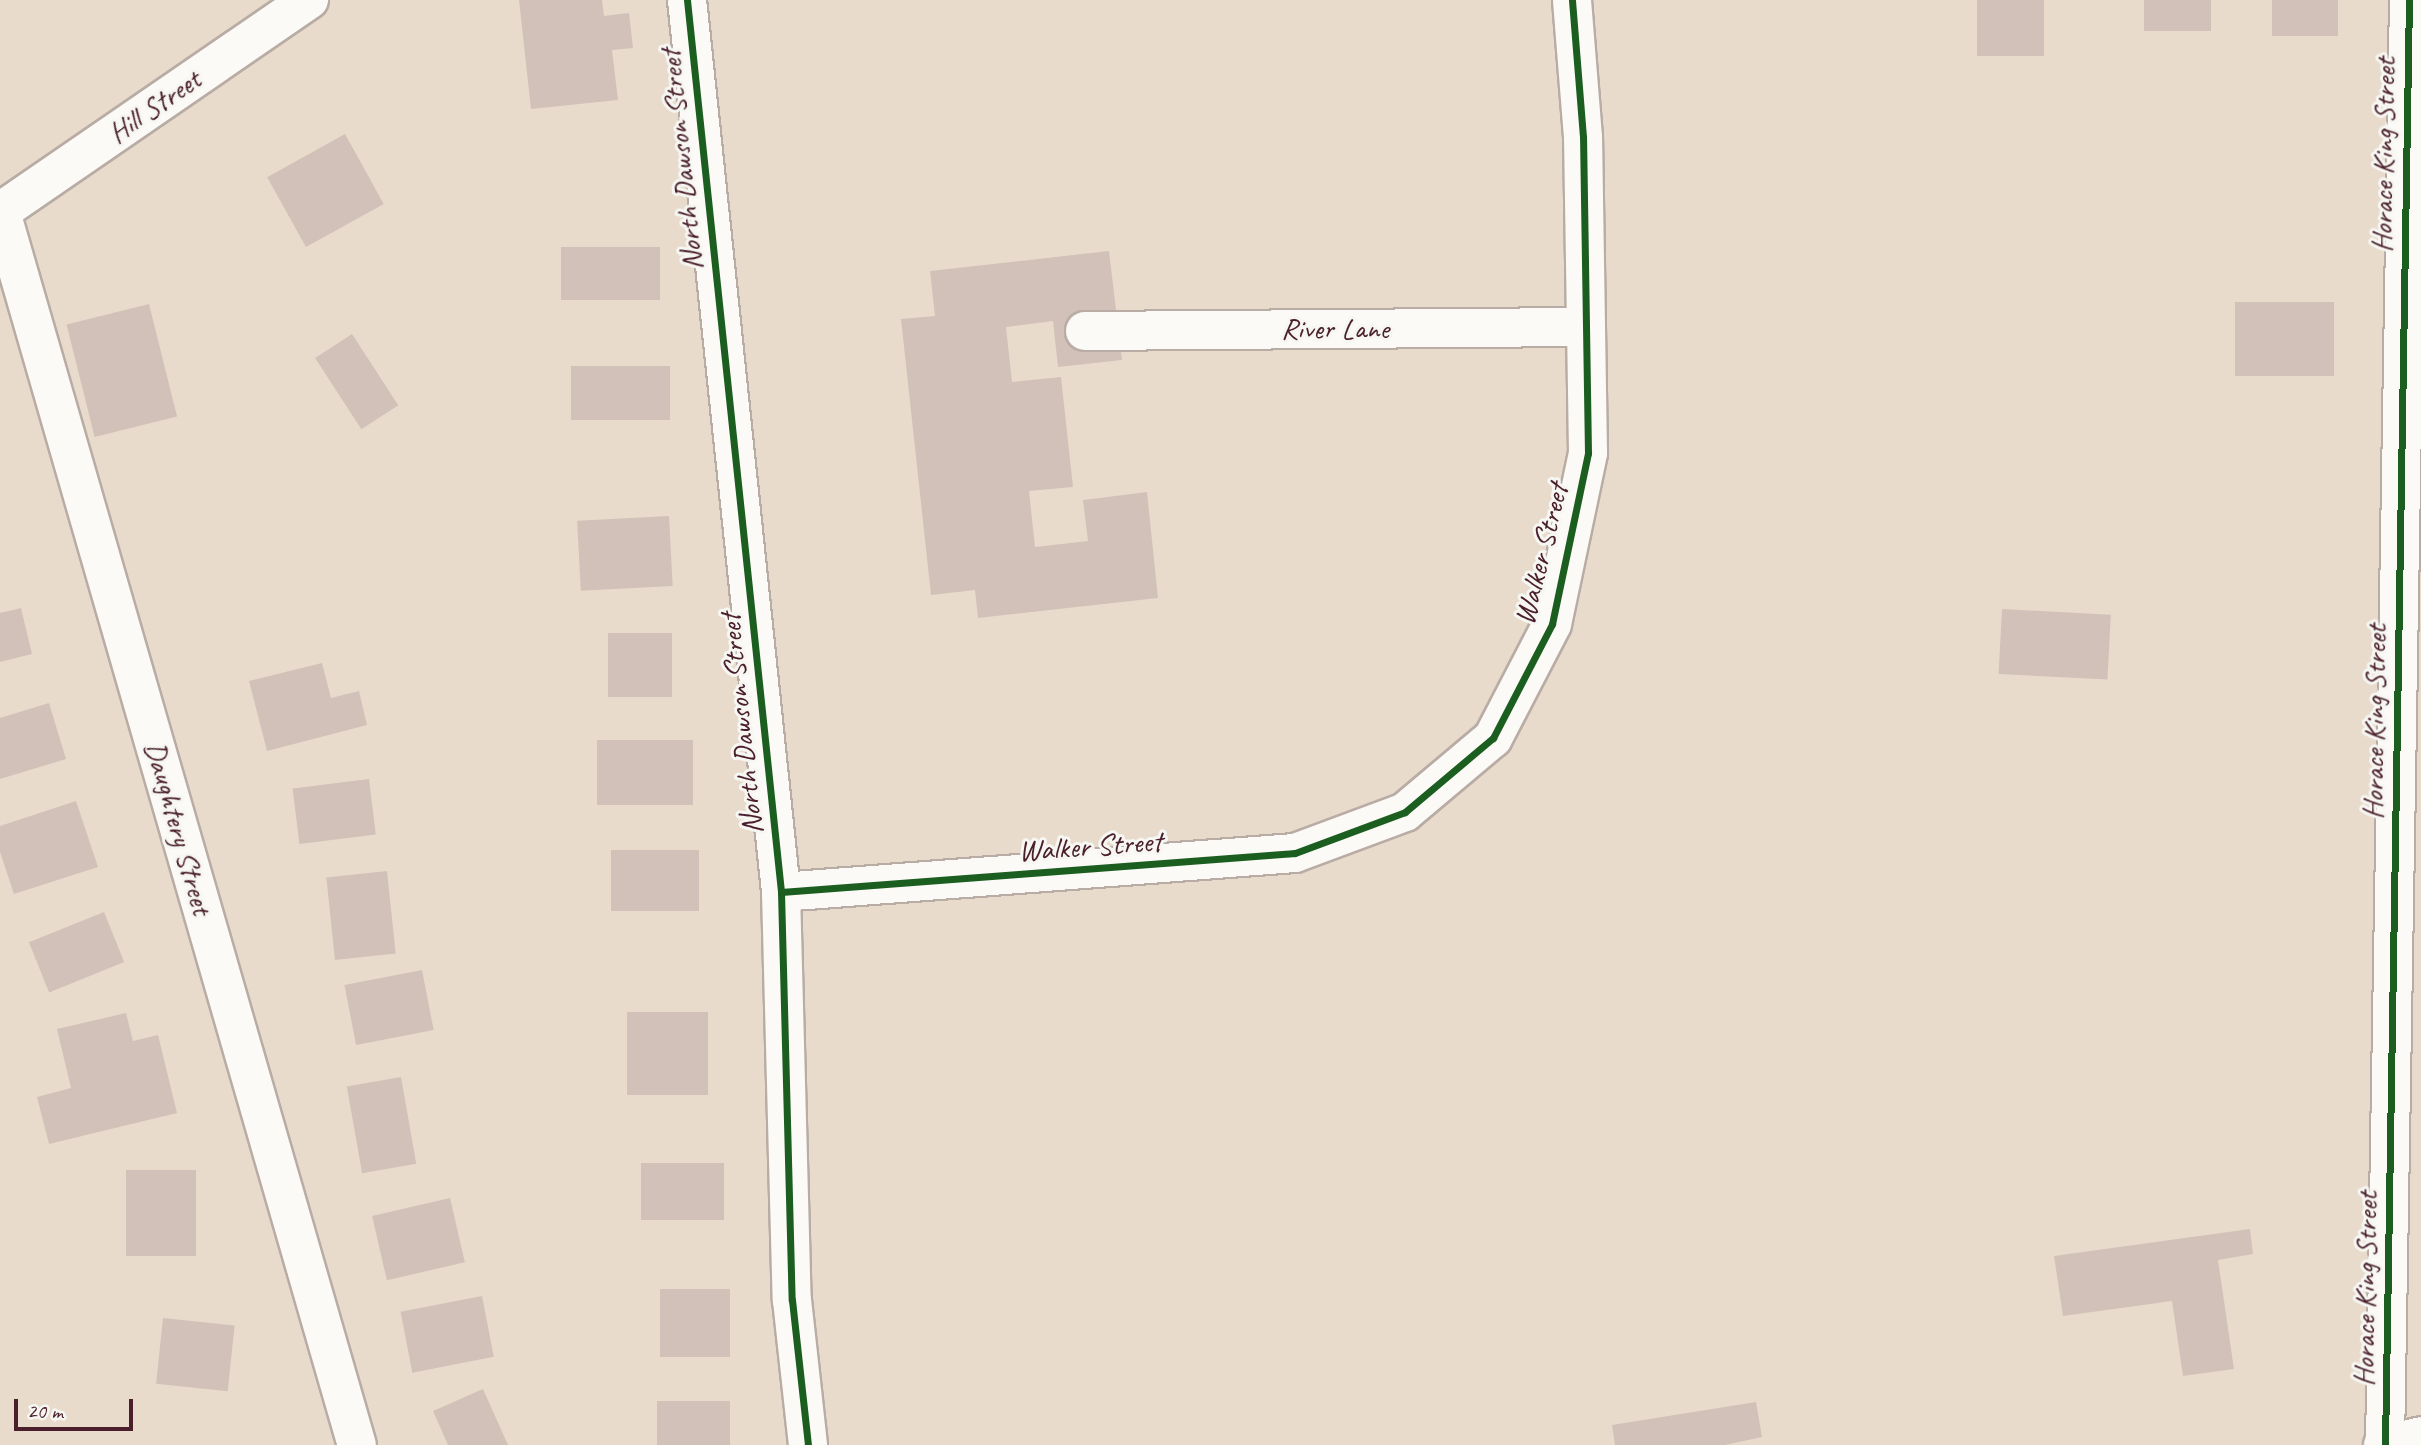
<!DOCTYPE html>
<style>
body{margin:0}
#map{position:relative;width:2421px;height:1445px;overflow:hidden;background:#e8dbcc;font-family:Caveat,sans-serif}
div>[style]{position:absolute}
.building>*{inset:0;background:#d2c1b9;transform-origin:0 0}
.roads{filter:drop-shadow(2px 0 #b8aca4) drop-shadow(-2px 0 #b8aca4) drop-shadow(0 2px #b8aca4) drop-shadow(0 -2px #b8aca4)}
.minor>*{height:38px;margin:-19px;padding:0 19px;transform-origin:19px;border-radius:19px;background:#fcfaf7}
.cycleway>*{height:7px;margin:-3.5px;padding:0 3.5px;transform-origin:3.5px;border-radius:3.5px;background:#1b5e20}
span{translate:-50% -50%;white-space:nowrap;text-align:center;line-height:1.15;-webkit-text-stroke:6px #f6f6f2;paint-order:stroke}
.street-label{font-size:30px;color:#4a1f2b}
.scale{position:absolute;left:14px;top:1399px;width:119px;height:32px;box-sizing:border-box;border:4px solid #4a1f2b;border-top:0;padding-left:9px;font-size:21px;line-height:24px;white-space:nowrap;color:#4a1f2b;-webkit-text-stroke:5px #f6f6f2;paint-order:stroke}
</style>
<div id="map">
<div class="building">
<div style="clip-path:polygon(519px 0,602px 0,604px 16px,629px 13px,633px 48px,612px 50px,618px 100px,531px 109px)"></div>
<div style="left:1977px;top:0;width:67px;height:56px"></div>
<div style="left:2144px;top:0;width:67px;height:31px"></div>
<div style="left:2272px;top:0;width:66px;height:36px"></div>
<div style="left:345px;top:134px;width:80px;height:89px;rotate:61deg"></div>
<div style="left:561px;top:247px;width:99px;height:53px"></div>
<div style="clip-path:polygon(1109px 251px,1122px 360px,1058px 367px,1053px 321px,1006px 327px,1012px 382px,1061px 377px,1073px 487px,1029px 491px,1035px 547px,1088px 541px,1083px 500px,1147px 492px,1158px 598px,978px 618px,975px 590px,931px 595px,901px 319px,935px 316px,930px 271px)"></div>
<div style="left:2235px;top:302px;width:99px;height:74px"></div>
<div style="left:149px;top:304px;width:116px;height:85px;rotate:76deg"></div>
<div style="left:352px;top:334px;width:85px;height:44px;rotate:57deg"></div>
<div style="left:571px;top:366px;width:99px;height:54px"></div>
<div style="left:669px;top:516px;width:70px;height:92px;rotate:87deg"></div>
<div style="clip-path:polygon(21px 608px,32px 654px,0 662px,0 613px)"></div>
<div style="left:2002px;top:609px;width:109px;height:65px;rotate:3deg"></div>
<div style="left:608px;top:633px;width:64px;height:64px"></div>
<div style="clip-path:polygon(322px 663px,331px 698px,359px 691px,367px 725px,267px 751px,249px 681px)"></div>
<div style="clip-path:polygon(49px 703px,66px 759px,0 779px,0 718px)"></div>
<div style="left:597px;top:740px;width:96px;height:65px"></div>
<div style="left:369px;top:779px;width:56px;height:77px;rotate:83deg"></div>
<div style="clip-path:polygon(76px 801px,98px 867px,14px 894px,0 852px,0 826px)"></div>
<div style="left:611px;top:850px;width:88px;height:61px"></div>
<div style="left:387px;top:871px;width:83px;height:61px;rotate:84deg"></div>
<div style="left:104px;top:912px;width:54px;height:81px;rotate:68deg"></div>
<div style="left:422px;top:970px;width:61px;height:79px;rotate:79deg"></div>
<div style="left:627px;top:1012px;width:81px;height:83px"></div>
<div style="clip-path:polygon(126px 1013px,133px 1041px,158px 1035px,177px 1113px,49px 1144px,37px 1097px,71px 1088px,57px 1029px)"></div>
<div style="left:401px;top:1077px;width:88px;height:55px;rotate:80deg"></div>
<div style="left:641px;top:1163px;width:83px;height:57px"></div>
<div style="left:126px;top:1170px;width:70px;height:86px"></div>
<div style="left:450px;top:1198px;width:66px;height:80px;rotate:77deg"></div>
<div style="clip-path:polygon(2250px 1229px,2253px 1254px,2218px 1260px,2234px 1369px,2183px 1376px,2172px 1301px,2063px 1316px,2054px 1256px)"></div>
<div style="left:660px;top:1289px;width:70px;height:68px"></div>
<div style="left:482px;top:1296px;width:62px;height:83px;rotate:79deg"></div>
<div style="left:163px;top:1318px;width:72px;height:66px;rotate:6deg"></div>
<div style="clip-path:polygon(483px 1389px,508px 1445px,448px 1445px,433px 1411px)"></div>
<div style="left:657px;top:1401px;width:73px;height:44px"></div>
<div style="clip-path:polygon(1756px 1402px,1762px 1437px,1725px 1445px,1615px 1445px,1612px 1425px)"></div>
</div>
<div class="roads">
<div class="minor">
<div style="left:687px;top:0;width:897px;rotate:83.98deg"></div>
<div style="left:781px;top:892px;width:408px;rotate:88.5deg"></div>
<div style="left:792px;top:1300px;width:146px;rotate:83.7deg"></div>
<div style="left:0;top:212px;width:375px;rotate:-34.5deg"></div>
<div style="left:1px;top:212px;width:1283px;rotate:73.9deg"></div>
<div style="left:1085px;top:331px;width:501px;rotate:-0.46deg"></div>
<div style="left:781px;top:892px;width:515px;rotate:-4.34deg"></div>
<div style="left:1295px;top:853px;width:117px;rotate:-20.4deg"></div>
<div style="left:1405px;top:812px;width:115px;rotate:-40.1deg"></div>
<div style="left:1493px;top:738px;width:128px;rotate:-62.6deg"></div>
<div style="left:1552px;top:624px;width:175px;rotate:-78.1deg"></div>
<div style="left:1588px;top:453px;width:316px;rotate:-90.9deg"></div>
<div style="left:1583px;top:137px;width:137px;rotate:-94.6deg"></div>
<div style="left:2383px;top:1445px;width:39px;rotate:-13deg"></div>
<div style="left:2385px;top:1445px;width:1445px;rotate:-89.05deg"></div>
</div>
</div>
<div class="cycleway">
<div style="left:687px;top:0;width:897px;rotate:83.98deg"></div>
<div style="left:781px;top:892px;width:408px;rotate:88.5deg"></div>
<div style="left:792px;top:1300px;width:146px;rotate:83.7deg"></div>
<div style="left:781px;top:892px;width:515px;rotate:-4.34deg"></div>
<div style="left:1295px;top:853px;width:117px;rotate:-20.4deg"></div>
<div style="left:1405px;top:812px;width:115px;rotate:-40.1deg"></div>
<div style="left:1493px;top:738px;width:128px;rotate:-62.6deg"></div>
<div style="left:1552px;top:624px;width:175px;rotate:-78.1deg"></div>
<div style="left:1588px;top:453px;width:316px;rotate:-90.9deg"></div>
<div style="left:1583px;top:137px;width:137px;rotate:-94.6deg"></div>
<div style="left:2385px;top:1445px;width:1445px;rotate:-89.05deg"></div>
</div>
<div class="street-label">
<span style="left:154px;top:106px;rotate:-35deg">Hill Street</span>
<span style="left:2383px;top:155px;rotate:-89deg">Horace King Street</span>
<span style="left:681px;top:160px;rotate:-96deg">North Dawson Street</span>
<span style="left:1335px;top:328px">River Lane</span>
<span style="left:1541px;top:554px;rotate:-76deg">Walker Street</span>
<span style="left:2374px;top:722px;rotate:-89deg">Horace King Street</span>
<span style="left:741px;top:724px;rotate:-96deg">North Dawson Street</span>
<span style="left:179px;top:828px;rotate:74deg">Daughtery Street</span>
<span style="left:1090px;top:846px;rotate:-4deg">Walker Street</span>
<span style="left:2365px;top:1289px;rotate:-89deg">Horace King Street</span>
</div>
<div class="scale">20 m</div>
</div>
